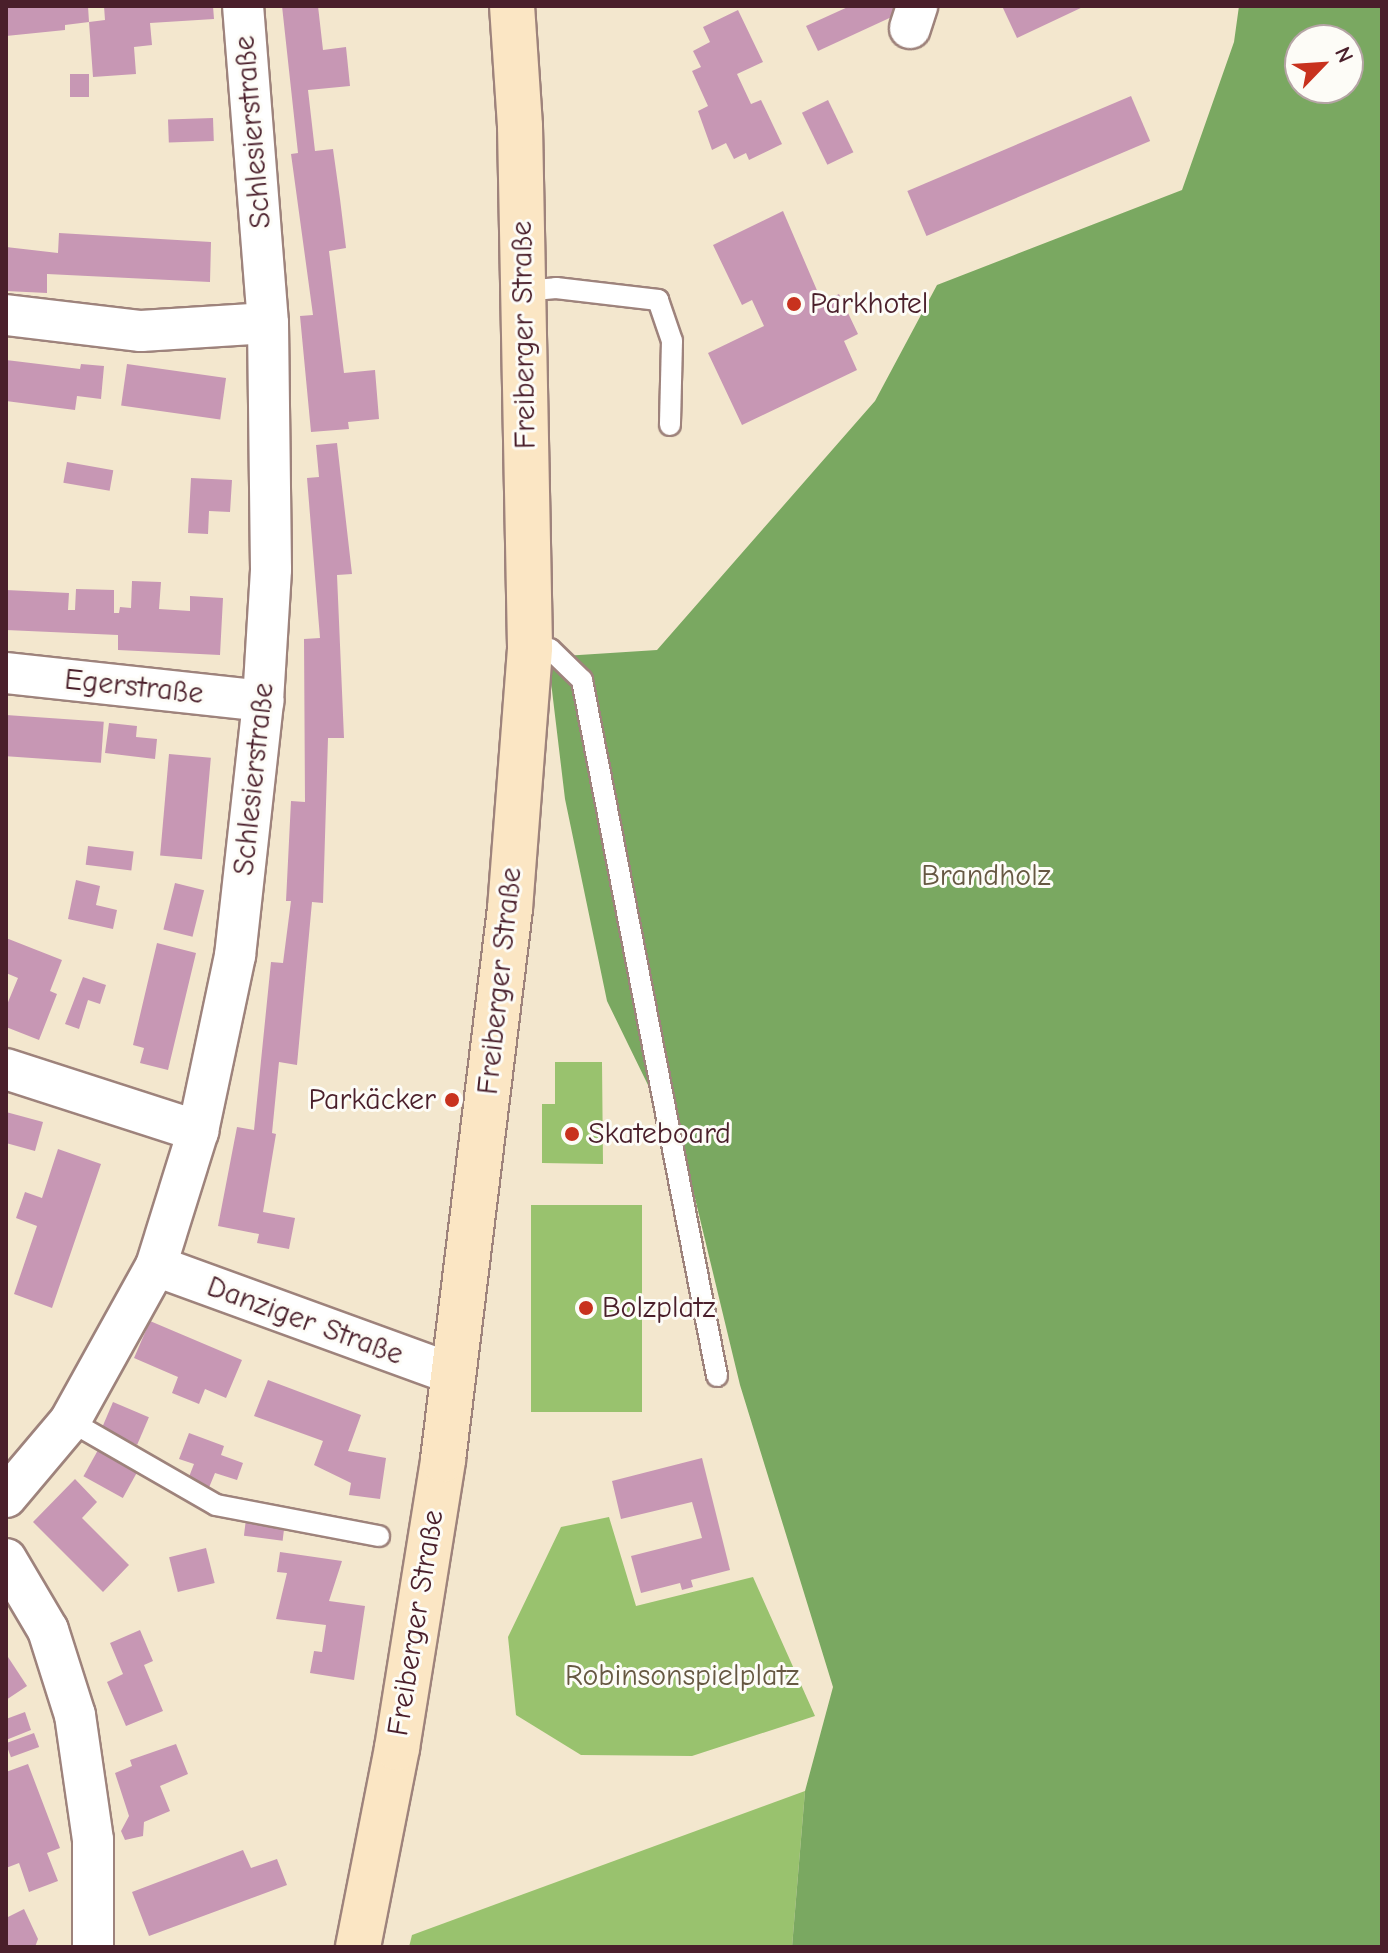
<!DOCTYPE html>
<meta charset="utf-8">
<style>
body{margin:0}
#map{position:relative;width:1388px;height:1953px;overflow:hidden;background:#f3e7ce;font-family:"Comic Neue",sans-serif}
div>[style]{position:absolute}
.green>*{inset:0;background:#99c26e;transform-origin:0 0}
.forest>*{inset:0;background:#7aa861}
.building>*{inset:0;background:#c797b4;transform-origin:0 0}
.roads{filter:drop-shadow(2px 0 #9e837c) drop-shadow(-2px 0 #9e837c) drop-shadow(0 2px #9e837c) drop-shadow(0 -2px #9e837c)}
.service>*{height:20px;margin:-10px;padding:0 10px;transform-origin:10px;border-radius:10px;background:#fff}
.minor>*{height:40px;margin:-20px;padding:0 20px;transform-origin:20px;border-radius:20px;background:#fff}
.secondary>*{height:44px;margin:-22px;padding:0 22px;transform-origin:22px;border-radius:22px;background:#fbe6c4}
.dots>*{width:22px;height:22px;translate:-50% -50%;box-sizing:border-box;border:4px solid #fdfcf7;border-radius:50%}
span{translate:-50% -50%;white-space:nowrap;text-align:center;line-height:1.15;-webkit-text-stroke:6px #fdfcf7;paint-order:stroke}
.street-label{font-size:30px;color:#4a1f2b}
.poi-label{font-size:30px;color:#4a1f2b}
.left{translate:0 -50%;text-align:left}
.right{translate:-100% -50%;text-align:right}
.park-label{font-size:30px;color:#665842}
.frame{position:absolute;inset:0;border:8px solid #4a1f2b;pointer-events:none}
.north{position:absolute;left:1284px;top:24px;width:80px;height:80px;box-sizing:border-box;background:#fdfcf7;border:2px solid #b5a4a5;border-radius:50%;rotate:65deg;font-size:22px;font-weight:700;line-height:32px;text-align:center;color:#4a1f2b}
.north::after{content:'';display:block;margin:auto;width:28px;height:36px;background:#c8321e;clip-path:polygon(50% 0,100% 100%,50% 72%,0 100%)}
</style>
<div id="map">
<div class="green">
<div style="clip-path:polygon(555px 1062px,602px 1062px,603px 1164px,542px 1163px,542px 1104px,555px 1104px)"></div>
<div style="left:531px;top:1205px;width:111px;height:207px"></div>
<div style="clip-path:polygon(609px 1517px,636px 1606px,753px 1577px,815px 1716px,692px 1756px,581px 1755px,516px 1715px,508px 1637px,561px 1527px)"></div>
<div style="clip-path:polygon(805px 1791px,792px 1947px,409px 1947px,412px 1935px)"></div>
</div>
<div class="forest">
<div style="clip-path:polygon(evenodd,1239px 6px,1382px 6px,1382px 1947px,792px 1947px,805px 1791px,833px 1687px,740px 1385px,687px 1165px,607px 1001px,565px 799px,548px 657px,657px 650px,875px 401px,937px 285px,1182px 190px,1234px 42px,1239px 6px,1300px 40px,1348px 40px,1348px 88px,1300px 88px,1300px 40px)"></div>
</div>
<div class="building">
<div style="clip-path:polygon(6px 6px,88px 6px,89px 22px,105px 20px,104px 6px,213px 6px,214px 19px,150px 23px,152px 45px,134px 47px,136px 74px,93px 77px,89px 22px,65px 25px,65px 30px,6px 36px)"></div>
<div style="clip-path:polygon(282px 6px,318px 6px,323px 50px,346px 47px,350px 86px,308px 90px,315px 151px,333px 149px,340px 199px,346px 248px,329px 251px,344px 373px,375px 370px,379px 419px,348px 422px,349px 429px,311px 432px,300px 316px,313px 315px,291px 154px,298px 153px)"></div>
<div style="clip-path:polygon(850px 6px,892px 6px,896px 15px,818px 51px,806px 26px)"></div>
<div style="clip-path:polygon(1002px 6px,1085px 6px,1017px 38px)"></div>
<div style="clip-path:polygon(738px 10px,763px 62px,737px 74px,751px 104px,761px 100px,782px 144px,749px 160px,746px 153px,734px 159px,726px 143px,712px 150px,698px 111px,708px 106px,692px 71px,701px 67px,693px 51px,710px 42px,703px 27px)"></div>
<div style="left:89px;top:74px;width:23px;height:19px;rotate:90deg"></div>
<div style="left:1131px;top:96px;width:49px;height:243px;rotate:67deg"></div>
<div style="left:828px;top:100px;width:58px;height:29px;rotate:64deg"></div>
<div style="left:213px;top:118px;width:23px;height:45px;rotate:88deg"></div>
<div style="clip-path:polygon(783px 211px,822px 302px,839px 294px,858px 334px,844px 341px,857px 370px,742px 425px,708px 353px,764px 326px,752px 300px,742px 305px,713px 245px)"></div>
<div style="clip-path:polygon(59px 233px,211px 242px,210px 282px,47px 274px,47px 293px,6px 291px,6px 247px,58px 253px)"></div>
<div style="clip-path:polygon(6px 360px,80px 369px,81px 364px,104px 366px,101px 399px,77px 396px,75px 410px,6px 401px)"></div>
<div style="left:127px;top:364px;width:100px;height:42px;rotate:8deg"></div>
<div style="clip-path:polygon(337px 443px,352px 574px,337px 575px,344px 738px,328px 738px,323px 903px,312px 902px,297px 1065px,279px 1062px,272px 1133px,276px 1134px,263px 1212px,295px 1218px,289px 1249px,257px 1243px,259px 1234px,218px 1226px,237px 1127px,254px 1130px,271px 962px,283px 963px,291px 901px,286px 901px,291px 801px,305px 802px,304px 639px,320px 638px,307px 478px,319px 477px,316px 445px)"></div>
<div style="left:67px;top:462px;width:47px;height:21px;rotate:10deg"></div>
<div style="clip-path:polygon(191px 478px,232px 480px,230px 512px,209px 511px,208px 534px,188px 533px)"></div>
<div style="clip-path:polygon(132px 581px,161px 582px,159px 609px,190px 611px,190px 596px,223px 598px,220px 655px,118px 650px,118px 635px,6px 630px,6px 590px,69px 593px,68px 610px,75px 610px,76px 589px,114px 590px,114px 613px,119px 613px,120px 607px,131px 608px)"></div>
<div style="left:6px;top:715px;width:98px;height:41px;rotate:4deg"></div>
<div style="clip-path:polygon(109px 723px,137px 726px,136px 737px,157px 739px,155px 759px,105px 753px)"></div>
<div style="left:169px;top:754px;width:42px;height:102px;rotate:5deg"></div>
<div style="left:88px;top:846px;width:46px;height:19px;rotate:7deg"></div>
<div style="clip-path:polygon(76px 880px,100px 886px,96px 905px,117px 910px,113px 929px,68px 919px)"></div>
<div style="left:175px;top:883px;width:30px;height:48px;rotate:14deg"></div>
<div style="clip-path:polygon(6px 938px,62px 960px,50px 991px,57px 994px,39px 1040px,6px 1027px,6px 1007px,18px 978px,6px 973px)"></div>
<div style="clip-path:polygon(157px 943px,196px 953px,168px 1070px,140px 1063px,144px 1048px,133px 1045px)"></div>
<div style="clip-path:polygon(83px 977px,106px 985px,100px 1004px,88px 1000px,79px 1029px,65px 1024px)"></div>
<div style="clip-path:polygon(6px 1112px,43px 1122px,35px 1151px,6px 1143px)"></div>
<div style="clip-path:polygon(58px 1149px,101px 1164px,52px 1308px,14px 1294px,37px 1226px,16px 1218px,25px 1192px,42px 1198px)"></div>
<div style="clip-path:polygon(150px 1321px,242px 1360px,226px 1398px,205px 1389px,199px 1404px,172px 1393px,178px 1377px,134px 1358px)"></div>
<div style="clip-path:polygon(268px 1380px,361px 1415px,348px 1451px,386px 1458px,380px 1499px,349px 1495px,351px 1483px,314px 1465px,323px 1441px,254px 1416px)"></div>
<div style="left:113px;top:1402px;width:39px;height:30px;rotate:23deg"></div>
<div style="clip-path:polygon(189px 1433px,224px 1446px,221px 1455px,243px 1463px,237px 1480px,215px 1473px,208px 1490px,187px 1482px,194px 1464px,179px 1459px)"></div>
<div style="left:98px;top:1450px;width:45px;height:30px;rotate:29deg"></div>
<div style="clip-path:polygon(702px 1458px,730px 1570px,691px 1580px,693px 1587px,682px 1590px,680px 1583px,641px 1593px,631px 1556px,702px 1538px,692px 1502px,621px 1519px,612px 1481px)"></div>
<div style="clip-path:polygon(75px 1479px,97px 1502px,82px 1518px,129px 1565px,103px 1592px,33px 1522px)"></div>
<div style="left:246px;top:1519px;width:39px;height:17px;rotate:7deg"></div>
<div style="left:206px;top:1548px;width:36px;height:38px;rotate:76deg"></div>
<div style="clip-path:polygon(280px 1552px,342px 1561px,329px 1601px,365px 1606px,354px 1680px,310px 1673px,314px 1651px,322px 1652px,326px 1625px,276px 1619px,287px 1573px,277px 1572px)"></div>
<div style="clip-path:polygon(140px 1630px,153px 1661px,144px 1665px,163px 1711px,126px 1726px,107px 1682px,123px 1674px,110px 1643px)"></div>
<div style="clip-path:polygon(6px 1654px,27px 1686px,6px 1700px)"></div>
<div style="clip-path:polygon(25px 1712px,31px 1730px,6px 1740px,6px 1719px)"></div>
<div style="left:34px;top:1733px;width:15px;height:30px;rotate:70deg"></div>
<div style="clip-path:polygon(176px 1744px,188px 1774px,160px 1786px,170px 1811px,144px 1822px,143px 1836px,125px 1840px,121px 1831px,129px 1816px,115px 1773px,132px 1766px,130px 1760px)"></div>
<div style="clip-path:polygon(28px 1764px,60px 1848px,47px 1853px,58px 1881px,29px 1892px,19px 1863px,6px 1868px,6px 1772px)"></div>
<div style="clip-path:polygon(243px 1850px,251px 1868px,277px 1859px,287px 1885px,149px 1936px,132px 1892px)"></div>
<div style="clip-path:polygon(24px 1909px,38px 1939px,35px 1947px,6px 1947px,6px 1918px)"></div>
</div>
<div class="roads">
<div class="service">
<div style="left:523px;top:291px;width:33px;rotate:-5deg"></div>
<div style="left:556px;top:288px;width:103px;rotate:6.7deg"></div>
<div style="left:658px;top:300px;width:43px;rotate:71.1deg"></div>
<div style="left:672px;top:341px;width:84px;rotate:91.4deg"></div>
<div style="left:530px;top:647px;width:20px;rotate:6deg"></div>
<div style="left:550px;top:649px;width:45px;rotate:44.1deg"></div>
<div style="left:582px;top:680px;width:709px;rotate:79.02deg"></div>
<div style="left:70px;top:1421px;width:168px;rotate:29.9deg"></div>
<div style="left:216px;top:1505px;width:166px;rotate:10.8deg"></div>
</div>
<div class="minor">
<div style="left:910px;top:28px;width:23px;rotate:-72deg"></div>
<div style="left:6px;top:315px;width:136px;rotate:6.8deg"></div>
<div style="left:141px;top:331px;width:127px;rotate:-3.6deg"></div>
<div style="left:6px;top:673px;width:259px;rotate:6.2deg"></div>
<div style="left:6px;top:1069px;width:202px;rotate:17.9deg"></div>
<div style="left:156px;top:1266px;width:318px;rotate:20deg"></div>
<div style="left:6px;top:1497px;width:99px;rotate:-49.9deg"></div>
<div style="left:70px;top:1421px;width:177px;rotate:-61deg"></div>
<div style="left:156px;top:1266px;width:141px;rotate:-72.7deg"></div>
<div style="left:198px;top:1131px;width:179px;rotate:-78.1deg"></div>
<div style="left:235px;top:956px;width:257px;rotate:-83.7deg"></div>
<div style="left:263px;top:701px;width:132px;rotate:-86.5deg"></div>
<div style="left:271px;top:569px;width:246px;rotate:-90.7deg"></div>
<div style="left:268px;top:323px;width:318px;rotate:-94.5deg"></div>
<div style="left:6px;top:1559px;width:82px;rotate:59.4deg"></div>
<div style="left:48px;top:1630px;width:89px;rotate:72.4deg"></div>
<div style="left:75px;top:1715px;width:126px;rotate:81.8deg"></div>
<div style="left:93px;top:1840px;width:107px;rotate:90deg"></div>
</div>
<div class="secondary">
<div style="left:358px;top:1947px;width:203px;rotate:-78.9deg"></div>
<div style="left:397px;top:1748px;width:292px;rotate:-80.9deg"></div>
<div style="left:443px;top:1460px;width:555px;rotate:-83.07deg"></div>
<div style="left:510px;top:909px;width:263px;rotate:-85.6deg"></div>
<div style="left:530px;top:647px;width:521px;rotate:-91.1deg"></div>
<div style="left:520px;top:126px;width:120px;rotate:-93.8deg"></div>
</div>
</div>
<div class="dots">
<div style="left:794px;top:304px;background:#c8321e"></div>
<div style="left:452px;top:1100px;background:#c8321e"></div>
<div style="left:572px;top:1134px;background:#c8321e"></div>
<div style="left:586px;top:1308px;background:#c8321e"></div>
</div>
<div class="street-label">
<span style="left:253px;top:132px;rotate:-95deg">Schlesierstraße</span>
<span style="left:524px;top:335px;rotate:-91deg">Freiberger Straße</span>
<span style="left:134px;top:687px;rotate:6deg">Egerstraße</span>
<span style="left:254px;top:779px;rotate:-84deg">Schlesierstraße</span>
<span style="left:500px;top:981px;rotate:-84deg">Freiberger Straße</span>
<span style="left:305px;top:1321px;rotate:20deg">Danziger Straße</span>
<span style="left:416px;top:1623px;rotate:-81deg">Freiberger Straße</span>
</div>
<div class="poi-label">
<span class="left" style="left:810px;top:304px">Parkhotel</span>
<span class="right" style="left:436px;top:1100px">Parkäcker</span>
<span class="left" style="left:588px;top:1134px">Skateboard</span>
<span class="left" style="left:602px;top:1308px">Bolzplatz</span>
</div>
<div class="park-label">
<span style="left:986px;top:876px">Brandholz</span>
<span style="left:682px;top:1676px">Robinsonspielplatz</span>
</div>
<div class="frame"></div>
<div class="north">N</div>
</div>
